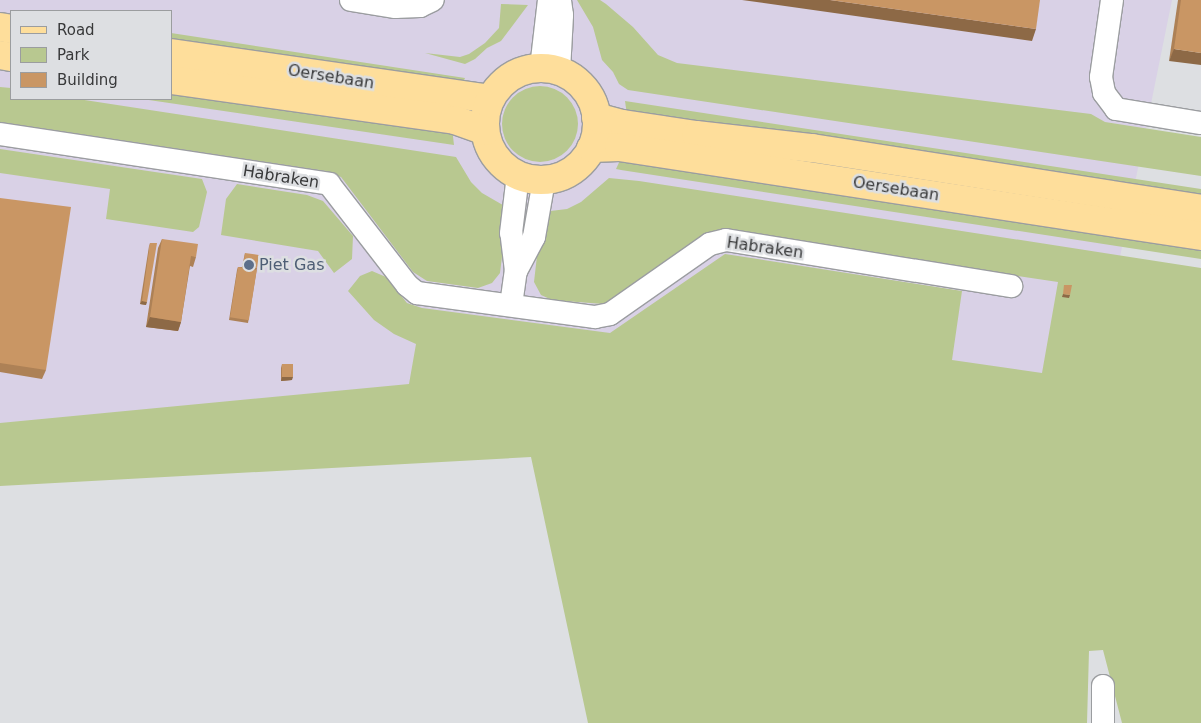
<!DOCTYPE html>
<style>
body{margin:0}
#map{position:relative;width:1201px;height:723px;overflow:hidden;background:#dddfe2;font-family:"DejaVu Sans",sans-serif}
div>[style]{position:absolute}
.industrial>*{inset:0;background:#d9d1e6}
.green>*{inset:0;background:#b8c890}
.round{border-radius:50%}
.roads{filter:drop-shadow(1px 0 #9b9da0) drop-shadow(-1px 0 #9b9da0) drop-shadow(0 1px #9b9da0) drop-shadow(0 -1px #9b9da0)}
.minor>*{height:22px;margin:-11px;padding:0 11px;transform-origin:11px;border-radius:11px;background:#fff}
.major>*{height:28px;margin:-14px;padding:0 14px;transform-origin:14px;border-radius:14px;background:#fede9b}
.major>.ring{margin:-14px;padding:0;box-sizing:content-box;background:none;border:28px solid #fede9b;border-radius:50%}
.wall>*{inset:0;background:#ad8156}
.shaded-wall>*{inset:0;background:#8d6946}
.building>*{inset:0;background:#c99664;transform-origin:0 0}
.dots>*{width:14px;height:14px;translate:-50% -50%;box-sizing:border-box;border:2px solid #dddfe2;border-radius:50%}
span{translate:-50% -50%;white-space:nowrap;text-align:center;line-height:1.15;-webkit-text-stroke:5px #dddfe2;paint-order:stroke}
.street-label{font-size:16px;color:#38393a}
.service-label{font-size:16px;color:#4e5e75}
.left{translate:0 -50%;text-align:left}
.legend{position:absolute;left:10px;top:10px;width:162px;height:90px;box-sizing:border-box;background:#dddfe2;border:1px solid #9b9d9f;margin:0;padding:6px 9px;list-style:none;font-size:15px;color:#38393a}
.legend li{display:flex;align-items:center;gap:10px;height:25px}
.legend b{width:25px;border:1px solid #9b9d9f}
</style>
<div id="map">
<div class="industrial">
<div style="clip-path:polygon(evenodd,0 0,1172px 0,1071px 499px,504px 425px,0 476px,0 0,11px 11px,171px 11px,171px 99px,11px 99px,11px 11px)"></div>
</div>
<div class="green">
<div style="clip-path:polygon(577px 0,600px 0,606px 4px,633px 27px,658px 55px,677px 63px,1091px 114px,1105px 122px,1201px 137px,1201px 176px,628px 90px,619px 84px,613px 72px,602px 60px,593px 27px)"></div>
<div style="clip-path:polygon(501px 4px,528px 5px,501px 41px,487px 48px,475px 59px,465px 64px,425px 53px,460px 57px,469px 54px,485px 43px,499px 28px)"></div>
<div style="clip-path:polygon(171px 33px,465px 78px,459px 92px,171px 50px)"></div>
<div class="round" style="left:502px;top:86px;width:76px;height:76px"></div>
<div style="clip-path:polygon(171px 86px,452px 128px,454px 145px,142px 99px,171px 99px)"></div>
<div style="clip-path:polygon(0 87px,11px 88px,11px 99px,78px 99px,456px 157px,471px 182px,482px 193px,508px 208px,500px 273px,492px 283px,478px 288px,427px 281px,413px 272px,341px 177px,326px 171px,0 122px)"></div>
<div style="clip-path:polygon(625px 101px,1201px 189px,1201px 205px,628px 122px)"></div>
<div style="clip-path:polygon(0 149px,202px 179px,207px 192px,199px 227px,193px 232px,106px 219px,110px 189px,0 173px)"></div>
<div style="clip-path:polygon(622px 156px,1201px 245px,1201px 259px,621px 170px,616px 169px)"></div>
<div style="clip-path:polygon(609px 178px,639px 181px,1201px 268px,1201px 723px,1122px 723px,1103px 650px,1089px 651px,1087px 723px,588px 723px,531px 457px,0 486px,0 423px,409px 384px,416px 344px,394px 334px,374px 320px,348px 291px,360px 276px,372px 271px,386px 277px,407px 303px,422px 308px,610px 333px,725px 254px,962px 291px,952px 360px,1042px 373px,1058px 282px,742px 235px,618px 299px,603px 304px,552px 300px,541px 295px,534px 282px,542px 212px,567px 209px,581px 202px)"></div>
<div style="clip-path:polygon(237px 184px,307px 195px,323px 201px,353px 236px,352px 259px,334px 273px,318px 251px,221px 235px,226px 199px)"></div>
</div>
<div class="roads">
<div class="minor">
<div style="left:351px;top:0;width:45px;rotate:9deg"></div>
<div style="left:395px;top:7px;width:25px;rotate:-2deg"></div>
<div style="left:420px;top:6px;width:14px;rotate:-25deg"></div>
<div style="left:1112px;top:0;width:78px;rotate:98.1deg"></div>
<div style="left:1101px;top:77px;width:16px;rotate:79deg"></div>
<div style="left:1104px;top:93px;width:20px;rotate:53deg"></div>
<div style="left:1116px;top:109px;width:86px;rotate:9.4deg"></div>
<div style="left:541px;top:68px;width:68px;rotate:-83.3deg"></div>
<div style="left:559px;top:71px;width:56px;rotate:-86.9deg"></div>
<div style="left:562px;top:15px;width:15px;rotate:-98deg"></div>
<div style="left:0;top:134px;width:333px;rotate:8.6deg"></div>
<div style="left:329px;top:184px;width:128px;rotate:52.3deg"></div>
<div style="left:407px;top:285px;width:13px;rotate:39deg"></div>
<div style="left:417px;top:293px;width:180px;rotate:7.7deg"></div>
<div style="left:595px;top:317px;width:15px;rotate:-11deg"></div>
<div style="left:610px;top:314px;width:122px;rotate:-35deg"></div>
<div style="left:710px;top:244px;width:16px;rotate:-14deg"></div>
<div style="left:726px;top:240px;width:289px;rotate:9.2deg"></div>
<div style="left:516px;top:271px;width:38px;rotate:-62deg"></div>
<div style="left:534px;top:237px;width:58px;rotate:-80deg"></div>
<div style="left:511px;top:305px;width:34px;rotate:-82deg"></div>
<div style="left:516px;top:271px;width:38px;rotate:-97deg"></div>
<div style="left:511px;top:233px;width:58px;rotate:-83.1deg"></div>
<div style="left:1103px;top:723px;width:37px;rotate:-90deg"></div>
</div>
<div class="major">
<div style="left:0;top:27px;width:11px;rotate:10deg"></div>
<div style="left:171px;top:53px;width:322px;rotate:8.2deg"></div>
<div style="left:0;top:55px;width:11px;rotate:10deg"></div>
<div class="ring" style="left:485px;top:68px;width:84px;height:84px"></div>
<div style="left:171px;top:80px;width:287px;rotate:8deg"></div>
<div style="left:455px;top:120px;width:32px;rotate:20deg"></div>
<div style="left:596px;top:117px;width:28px;rotate:15deg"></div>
<div style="left:623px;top:124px;width:74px;rotate:8.6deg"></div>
<div style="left:696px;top:135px;width:117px;rotate:6.4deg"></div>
<div style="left:812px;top:148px;width:394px;rotate:8.9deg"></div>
<div style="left:591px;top:148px;width:28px;rotate:-2deg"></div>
<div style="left:619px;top:147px;width:589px;rotate:8.69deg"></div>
</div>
</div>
<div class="wall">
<div style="clip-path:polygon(1178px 0,1201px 0,1169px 61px)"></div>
<div style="clip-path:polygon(0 198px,46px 370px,42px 379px,0 372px)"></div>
<div style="clip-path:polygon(162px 239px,196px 257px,193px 267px,190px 266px,181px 322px,178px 331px,146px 327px,158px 248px)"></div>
<div style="clip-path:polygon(150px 243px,146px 305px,140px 304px,149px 246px)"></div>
<div style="clip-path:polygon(245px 253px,257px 268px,248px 323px,229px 320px,237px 270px,238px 267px,242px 267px)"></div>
<div style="clip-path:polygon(282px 364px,292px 380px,281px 381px,281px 368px)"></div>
</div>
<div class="shaded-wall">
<div style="clip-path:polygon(742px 0,830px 0,1036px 29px,1032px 41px)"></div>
<div style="clip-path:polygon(1174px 49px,1201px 53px,1201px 65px,1169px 61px)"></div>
<div style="clip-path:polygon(1063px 294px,1070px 295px,1069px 298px,1062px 297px)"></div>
<div style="clip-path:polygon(142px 301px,147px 302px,146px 305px,140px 304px)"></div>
<div style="clip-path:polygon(150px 317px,181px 322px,178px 331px,146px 327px)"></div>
<div style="clip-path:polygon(282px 377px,293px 377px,292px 380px,281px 381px)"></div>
</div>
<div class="building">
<div style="clip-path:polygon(830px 0,1040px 0,1036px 29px)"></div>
<div style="clip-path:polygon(1181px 0,1201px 0,1201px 53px,1174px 49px)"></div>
<div style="clip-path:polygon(0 198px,71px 207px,46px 370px,0 363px)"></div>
<div style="clip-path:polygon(162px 239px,198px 244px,196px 257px,191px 256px,181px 322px,150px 317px)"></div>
<div style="clip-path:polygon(150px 243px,157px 243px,147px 302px,142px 301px)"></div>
<div style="left:245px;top:253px;width:14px;height:13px;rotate:8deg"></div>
<div style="left:238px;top:267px;width:19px;height:51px;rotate:9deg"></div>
<div style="clip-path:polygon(1064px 285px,1072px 285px,1070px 295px,1063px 294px)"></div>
<div style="left:282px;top:364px;width:11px;height:13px"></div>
</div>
<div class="dots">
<div style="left:249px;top:265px;background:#5c6f8a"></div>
</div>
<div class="street-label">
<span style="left:331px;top:77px;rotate:9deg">Oersebaan</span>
<span style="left:281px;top:177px;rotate:9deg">Habraken</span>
<span style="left:896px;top:189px;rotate:9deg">Oersebaan</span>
<span style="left:765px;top:248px;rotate:8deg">Habraken</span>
</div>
<div class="service-label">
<span class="left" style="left:259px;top:265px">Piet Gas</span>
</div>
<ul class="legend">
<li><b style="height:6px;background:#fede9b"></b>Road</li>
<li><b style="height:14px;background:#b8c890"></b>Park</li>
<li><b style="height:14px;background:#c99664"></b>Building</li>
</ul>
</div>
